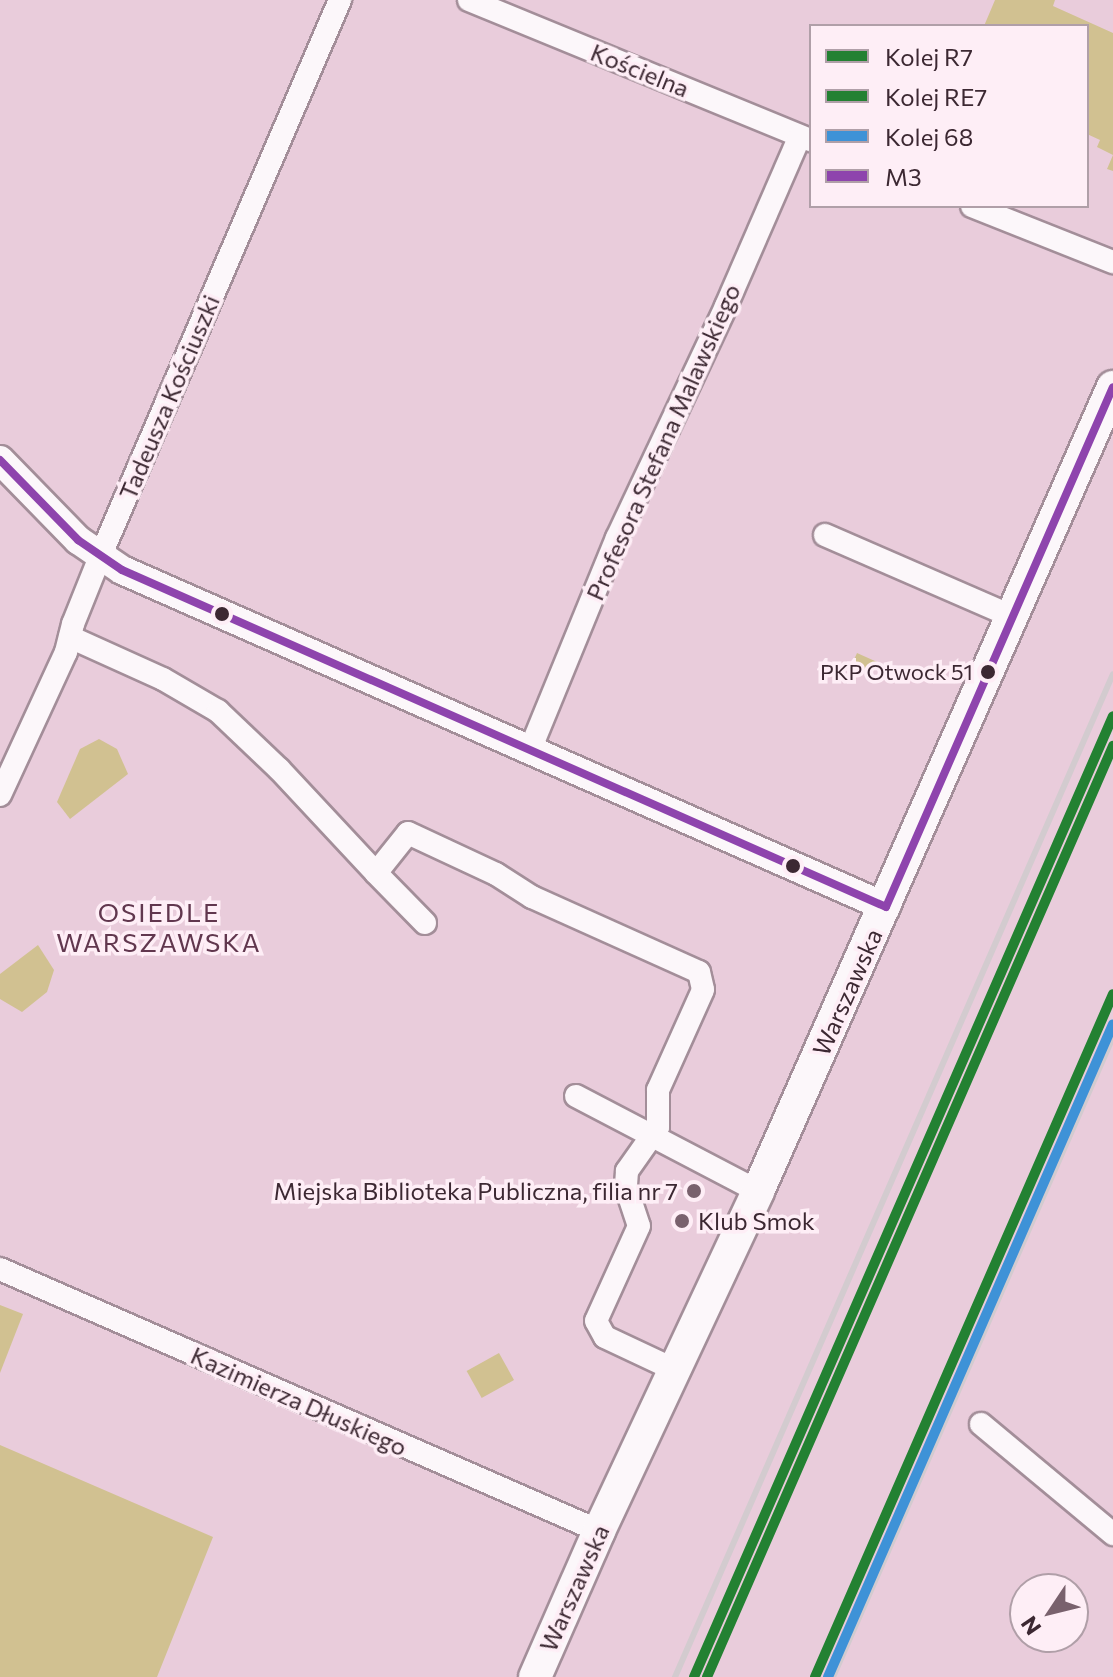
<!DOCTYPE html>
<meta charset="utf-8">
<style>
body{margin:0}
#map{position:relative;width:1113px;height:1677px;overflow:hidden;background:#e9ccdb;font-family:Commissioner,sans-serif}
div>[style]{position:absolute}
.green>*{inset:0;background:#d1c191;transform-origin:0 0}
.roads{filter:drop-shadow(2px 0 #a38e99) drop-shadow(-2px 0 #a38e99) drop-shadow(0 2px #a38e99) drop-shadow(0 -2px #a38e99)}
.minor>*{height:22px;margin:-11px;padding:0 11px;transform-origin:11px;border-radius:11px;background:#fcf7fa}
.tertiary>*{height:28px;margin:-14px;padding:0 14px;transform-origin:14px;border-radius:14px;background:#fcf7fa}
.secondary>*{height:32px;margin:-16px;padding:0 16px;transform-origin:16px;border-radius:16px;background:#fcf7fa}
.rail>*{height:6px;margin:-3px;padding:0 3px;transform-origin:3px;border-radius:3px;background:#d3cbcf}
.bus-1>*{height:8px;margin:-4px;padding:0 4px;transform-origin:4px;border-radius:4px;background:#8e44ad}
.rail-1>*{height:10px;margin:-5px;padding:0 5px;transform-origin:5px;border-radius:5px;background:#238132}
.rail-2>*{height:10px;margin:-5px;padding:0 5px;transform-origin:5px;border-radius:5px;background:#238132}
.rail-3>*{height:10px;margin:-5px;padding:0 5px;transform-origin:5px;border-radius:5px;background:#3e92d7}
.dots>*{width:22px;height:22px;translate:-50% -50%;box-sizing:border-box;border:4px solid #feeef6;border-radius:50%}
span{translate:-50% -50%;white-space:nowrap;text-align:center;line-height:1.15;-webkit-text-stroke:7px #feeef6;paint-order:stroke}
.bus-label{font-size:22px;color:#3c2832}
.right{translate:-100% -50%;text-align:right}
.street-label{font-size:24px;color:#3c2832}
.poi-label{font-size:24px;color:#3c2832}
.left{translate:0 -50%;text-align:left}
.neighbourhood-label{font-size:26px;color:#61374e;letter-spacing:2px}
.legend{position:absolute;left:809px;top:24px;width:280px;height:184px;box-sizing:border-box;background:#feeef6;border:2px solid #b09fa8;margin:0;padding:10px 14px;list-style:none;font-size:24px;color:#3c2832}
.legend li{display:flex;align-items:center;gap:16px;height:40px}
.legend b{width:40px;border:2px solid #b09fa8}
.north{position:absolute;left:1009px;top:1573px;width:80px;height:80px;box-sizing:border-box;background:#feeef6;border:2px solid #b09fa8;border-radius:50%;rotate:235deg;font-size:22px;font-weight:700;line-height:32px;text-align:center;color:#3c2832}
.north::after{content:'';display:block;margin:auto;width:28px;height:36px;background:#79616d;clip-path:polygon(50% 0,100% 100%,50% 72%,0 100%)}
</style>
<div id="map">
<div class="green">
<div style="clip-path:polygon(995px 0,1055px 0,1053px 6px,1113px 33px,1113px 171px,1107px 169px,1113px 155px,1097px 147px,1100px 140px,1087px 134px,1087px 26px,984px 26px)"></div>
<div style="left:857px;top:653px;width:22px;height:14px;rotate:24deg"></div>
<div style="clip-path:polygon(99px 739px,117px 749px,128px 774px,70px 819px,57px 802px,80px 749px)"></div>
<div style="clip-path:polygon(38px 945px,54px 970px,47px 992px,22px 1012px,0 999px,0 974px)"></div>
<div style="clip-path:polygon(0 1305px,23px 1314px,0 1373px)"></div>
<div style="left:499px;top:1353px;width:31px;height:37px;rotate:61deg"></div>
<div style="clip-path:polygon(0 1445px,213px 1537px,157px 1677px,0 1677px)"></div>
</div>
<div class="roads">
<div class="minor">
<div style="left:469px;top:0;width:370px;rotate:22.3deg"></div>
<div style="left:972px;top:206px;width:152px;rotate:21.7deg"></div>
<div style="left:825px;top:535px;width:203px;rotate:23.5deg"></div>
<div style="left:70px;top:637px;width:102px;rotate:24.3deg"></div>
<div style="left:163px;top:679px;width:64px;rotate:30.2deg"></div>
<div style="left:218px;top:711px;width:84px;rotate:43.6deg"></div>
<div style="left:279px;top:769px;width:142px;rotate:47deg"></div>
<div style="left:376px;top:873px;width:51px;rotate:-51.3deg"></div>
<div style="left:408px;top:833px;width:97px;rotate:25deg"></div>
<div style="left:496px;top:874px;width:43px;rotate:32.6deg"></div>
<div style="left:532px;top:897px;width:183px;rotate:24.2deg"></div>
<div style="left:699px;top:972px;width:18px;rotate:77deg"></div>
<div style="left:703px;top:990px;width:110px;rotate:114.2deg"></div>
<div style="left:658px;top:1090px;width:37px;rotate:90deg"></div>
<div style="left:658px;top:1127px;width:54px;rotate:125.2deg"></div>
<div style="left:627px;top:1171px;width:16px;rotate:94deg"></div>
<div style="left:626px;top:1187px;width:41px;rotate:71.6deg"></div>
<div style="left:639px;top:1226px;width:104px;rotate:114.4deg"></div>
<div style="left:596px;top:1321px;width:18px;rotate:61deg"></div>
<div style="left:605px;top:1337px;width:77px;rotate:25.2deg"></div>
<div style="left:530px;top:750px;width:229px;rotate:-67.7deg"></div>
<div style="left:617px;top:538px;width:256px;rotate:-64.8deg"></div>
<div style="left:726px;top:306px;width:185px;rotate:-66.5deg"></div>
<div style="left:0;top:795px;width:157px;rotate:-65.2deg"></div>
<div style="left:66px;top:652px;width:29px;rotate:-76deg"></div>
<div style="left:73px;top:624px;width:72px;rotate:-68.1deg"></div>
<div style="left:100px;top:557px;width:607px;rotate:-66.69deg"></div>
<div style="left:376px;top:873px;width:70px;rotate:45.6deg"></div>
<div style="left:576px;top:1096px;width:205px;rotate:27.6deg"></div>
<div style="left:0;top:1269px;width:654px;rotate:23.62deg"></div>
<div style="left:981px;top:1424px;width:172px;rotate:39.8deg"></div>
</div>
<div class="tertiary">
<div style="left:0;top:460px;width:112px;rotate:45.7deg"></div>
<div style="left:78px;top:540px;width:53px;rotate:34.3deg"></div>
<div style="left:122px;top:570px;width:835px;rotate:23.8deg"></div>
</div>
<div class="secondary">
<div style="left:535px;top:1677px;width:159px;rotate:-66.3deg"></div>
<div style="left:599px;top:1531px;width:375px;rotate:-64.9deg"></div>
<div style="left:758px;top:1191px;width:879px;rotate:-66.18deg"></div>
</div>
</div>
<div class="rail">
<div style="left:675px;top:1677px;width:1094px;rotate:-66.41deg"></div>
<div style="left:833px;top:1677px;width:699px;rotate:-66.37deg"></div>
</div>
<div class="bus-1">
<div style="left:0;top:460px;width:112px;rotate:45.7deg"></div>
<div style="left:78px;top:540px;width:53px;rotate:34.3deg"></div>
<div style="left:122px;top:570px;width:835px;rotate:23.8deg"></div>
<div style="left:886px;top:907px;width:567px;rotate:-66.42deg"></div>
</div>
<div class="rail-1">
<div style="left:694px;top:1677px;width:1048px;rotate:-66.44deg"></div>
<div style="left:815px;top:1677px;width:745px;rotate:-66.43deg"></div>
</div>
<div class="rail-2">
<div style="left:707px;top:1677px;width:1016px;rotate:-66.44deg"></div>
</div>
<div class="rail-3">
<div style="left:828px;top:1677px;width:712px;rotate:-66.42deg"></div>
</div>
<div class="dots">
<div style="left:222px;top:614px;background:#3c2832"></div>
<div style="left:988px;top:672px;background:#3c2832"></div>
<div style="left:793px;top:866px;background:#3c2832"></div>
<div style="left:694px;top:1191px;background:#79616d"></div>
<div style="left:682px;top:1221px;background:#79616d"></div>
</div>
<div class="bus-label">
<span class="right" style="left:973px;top:672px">PKP Otwock 51</span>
</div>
<div class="street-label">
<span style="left:640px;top:70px;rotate:22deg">Kościelna</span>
<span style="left:169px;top:397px;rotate:-67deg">Tadeusza Kościuszki</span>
<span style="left:663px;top:442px;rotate:-66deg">Profesora Stefana Malawskiego</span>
<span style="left:847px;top:992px;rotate:-66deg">Warszawska</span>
<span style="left:299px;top:1401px;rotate:24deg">Kazimierza Dłuskiego</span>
<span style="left:574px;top:1588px;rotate:-66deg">Warszawska</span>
</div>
<div class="poi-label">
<span class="right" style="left:678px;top:1191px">Miejska Biblioteka Publiczna, filia nr 7</span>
<span class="left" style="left:698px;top:1221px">Klub Smok</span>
</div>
<div class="neighbourhood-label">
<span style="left:159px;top:927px">OSIEDLE<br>WARSZAWSKA</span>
</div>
<ul class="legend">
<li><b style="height:10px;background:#238132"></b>Kolej R7</li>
<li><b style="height:10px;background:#238132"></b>Kolej RE7</li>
<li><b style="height:10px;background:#3e92d7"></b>Kolej 68</li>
<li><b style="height:10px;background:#8e44ad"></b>M3</li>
</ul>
<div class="north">N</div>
</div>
